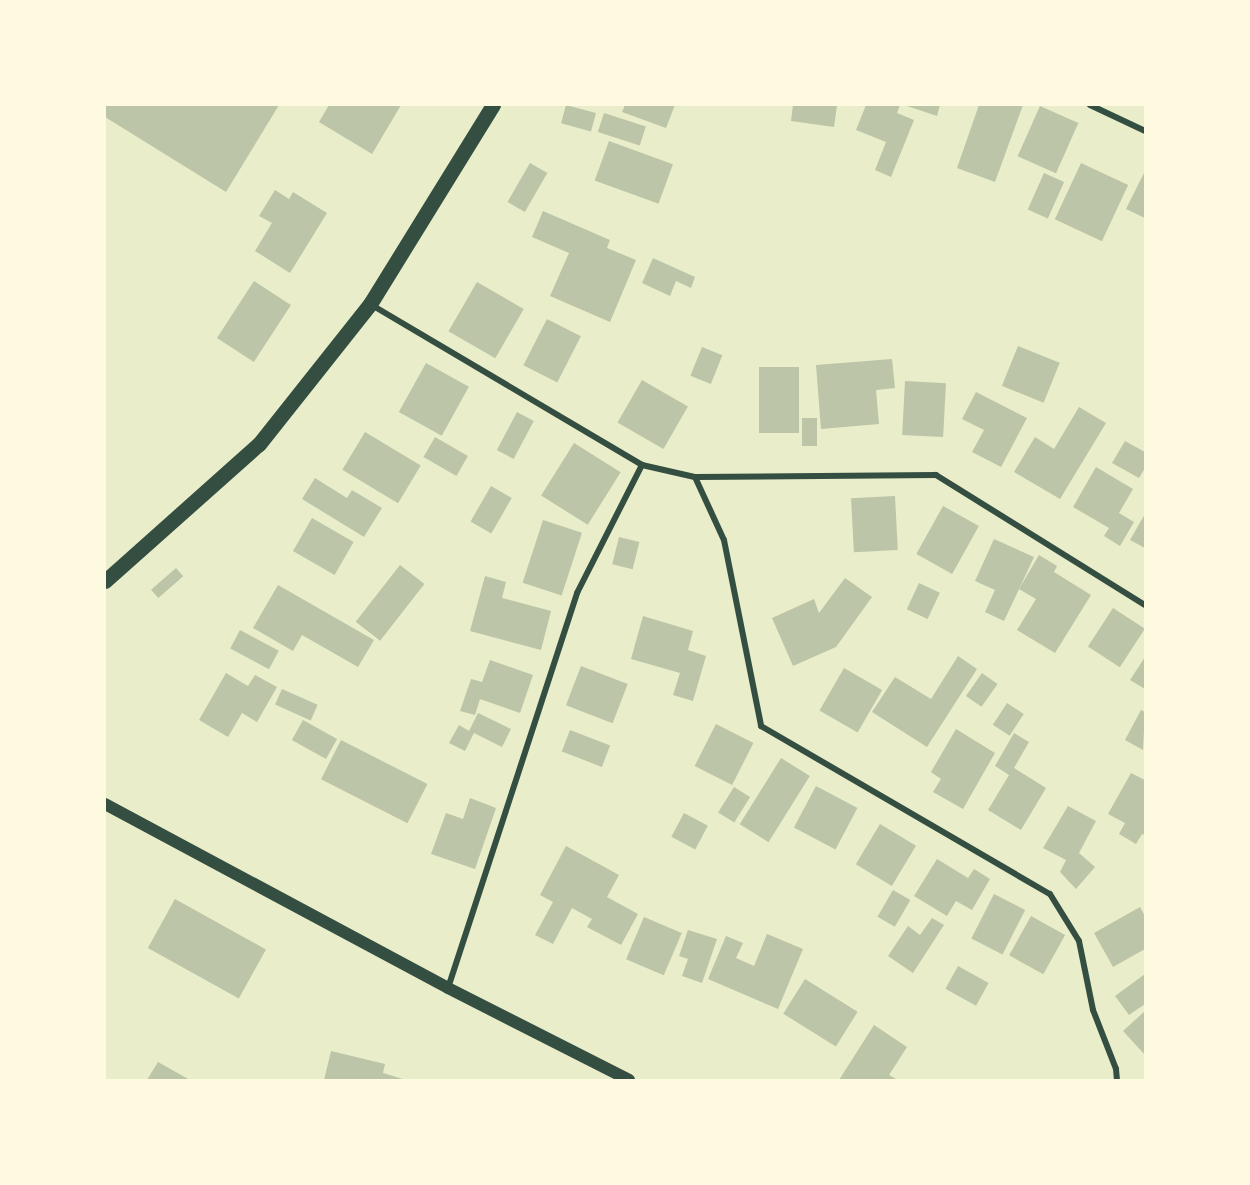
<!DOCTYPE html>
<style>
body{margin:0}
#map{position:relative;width:1250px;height:1185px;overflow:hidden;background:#e9edc9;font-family:"Alegreya Sans",sans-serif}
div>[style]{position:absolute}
.building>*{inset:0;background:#bcc5a7;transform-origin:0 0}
.minor>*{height:6px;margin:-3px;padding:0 3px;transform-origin:3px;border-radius:3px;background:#344e41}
.secondary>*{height:12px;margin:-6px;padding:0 6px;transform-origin:6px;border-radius:6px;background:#344e41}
.primary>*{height:15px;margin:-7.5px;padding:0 7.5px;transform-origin:7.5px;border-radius:7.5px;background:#344e41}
span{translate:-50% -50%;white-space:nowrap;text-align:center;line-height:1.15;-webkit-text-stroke:4.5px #fefae0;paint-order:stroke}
.frame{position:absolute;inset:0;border:106px solid #fefae0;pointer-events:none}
</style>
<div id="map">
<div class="building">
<div style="clip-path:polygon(105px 105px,279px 105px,226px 192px,105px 117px)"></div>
<div style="clip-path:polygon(329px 105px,401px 105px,372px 154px,319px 122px)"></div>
<div style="left:566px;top:105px;width:31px;height:19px;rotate:15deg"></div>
<div style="clip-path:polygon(625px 105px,675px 105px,666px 128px,622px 112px)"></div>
<div style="clip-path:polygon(793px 105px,837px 105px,834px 127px,791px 121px)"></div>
<div style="clip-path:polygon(866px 105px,900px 105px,897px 113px,914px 120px,891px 177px,875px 170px,886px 142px,856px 130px)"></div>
<div style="clip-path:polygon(904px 105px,940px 105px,937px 116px)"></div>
<div style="clip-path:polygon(979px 105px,1023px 105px,995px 182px,957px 168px)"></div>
<div style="left:1040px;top:106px;width:42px;height:55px;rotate:24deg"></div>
<div style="left:604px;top:113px;width:44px;height:20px;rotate:18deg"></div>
<div style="left:609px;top:141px;width:68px;height:42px;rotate:20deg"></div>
<div style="left:530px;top:163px;width:20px;height:45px;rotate:30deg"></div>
<div style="left:1081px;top:163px;width:52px;height:62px;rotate:25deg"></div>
<div style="clip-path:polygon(1145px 171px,1145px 218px,1126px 209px)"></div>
<div style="left:1044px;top:173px;width:22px;height:40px;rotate:24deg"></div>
<div style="clip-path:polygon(275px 190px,289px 199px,293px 192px,327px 213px,290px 273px,255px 251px,272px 223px,259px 216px)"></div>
<div style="clip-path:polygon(543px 211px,610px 240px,607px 248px,636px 260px,610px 322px,550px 296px,569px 253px,532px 237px)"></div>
<div style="clip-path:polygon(653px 258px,695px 277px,691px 288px,676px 281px,670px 296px,642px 283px)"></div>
<div style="left:254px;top:281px;width:44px;height:68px;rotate:33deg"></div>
<div style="left:477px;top:282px;width:54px;height:57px;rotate:30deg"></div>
<div style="left:547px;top:319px;width:38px;height:52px;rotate:27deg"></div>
<div style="left:1018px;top:346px;width:45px;height:43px;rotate:22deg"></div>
<div style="left:702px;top:347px;width:22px;height:31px;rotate:22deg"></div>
<div style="clip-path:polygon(892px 359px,895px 388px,876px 390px,879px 424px,821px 429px,816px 365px)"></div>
<div style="left:426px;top:363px;width:49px;height:56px;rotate:29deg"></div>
<div style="left:759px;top:367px;width:40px;height:66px"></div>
<div style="left:642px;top:380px;width:53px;height:49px;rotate:30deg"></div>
<div style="left:905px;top:381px;width:41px;height:54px;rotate:3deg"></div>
<div style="clip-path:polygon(976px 392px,1027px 418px,1001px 467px,972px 452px,984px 430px,962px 419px)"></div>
<div style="clip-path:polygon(1079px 407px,1106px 423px,1060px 499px,1014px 472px,1035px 437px,1054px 449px)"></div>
<div style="left:517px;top:412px;width:19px;height:43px;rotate:28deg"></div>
<div style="left:802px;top:418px;width:15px;height:28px"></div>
<div style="left:365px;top:432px;width:65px;height:44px;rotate:31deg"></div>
<div style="left:435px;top:437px;width:38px;height:23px;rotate:30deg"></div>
<div style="clip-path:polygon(1125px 441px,1145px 452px,1145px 468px,1139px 478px,1112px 463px)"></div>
<div style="left:574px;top:443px;width:55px;height:62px;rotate:32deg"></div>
<div style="clip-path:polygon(1096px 467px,1133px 489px,1119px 513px,1134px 522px,1120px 546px,1104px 536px,1109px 528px,1073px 507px)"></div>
<div style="clip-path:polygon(315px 478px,347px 498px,352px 490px,382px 508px,364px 537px,302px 499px)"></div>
<div style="left:491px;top:486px;width:24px;height:41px;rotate:30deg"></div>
<div style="left:895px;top:496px;width:54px;height:44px;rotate:87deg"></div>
<div style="left:943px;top:506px;width:41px;height:55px;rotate:29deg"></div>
<div style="clip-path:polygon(1145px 514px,1145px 548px,1130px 540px)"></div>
<div style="left:312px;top:518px;width:48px;height:38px;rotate:30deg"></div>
<div style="left:543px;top:520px;width:41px;height:66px;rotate:18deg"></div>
<div style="left:619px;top:537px;width:21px;height:28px;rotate:14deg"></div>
<div style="clip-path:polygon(994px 539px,1034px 557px,1004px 621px,985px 612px,995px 590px,975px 581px)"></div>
<div style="clip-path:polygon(1039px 555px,1057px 566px,1054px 572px,1091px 595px,1055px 653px,1017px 630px,1036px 599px,1019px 589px)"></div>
<div style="left:400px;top:565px;width:31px;height:72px;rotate:38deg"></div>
<div style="left:176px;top:568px;width:11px;height:33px;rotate:49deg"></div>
<div style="clip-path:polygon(485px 576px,506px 582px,502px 598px,551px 611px,541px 650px,470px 631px)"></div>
<div style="clip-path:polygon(845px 578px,872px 597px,836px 647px,793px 666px,772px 618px,814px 599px,819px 613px)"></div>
<div style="left:919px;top:583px;width:23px;height:29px;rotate:25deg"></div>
<div style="clip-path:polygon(278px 585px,374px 640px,358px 667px,302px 635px,293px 651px,253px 628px)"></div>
<div style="left:1113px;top:608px;width:38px;height:46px;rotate:33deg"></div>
<div style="clip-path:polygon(643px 616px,693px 631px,688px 650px,706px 656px,693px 701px,673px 695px,680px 673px,631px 659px)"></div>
<div style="left:240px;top:630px;width:44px;height:21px;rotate:28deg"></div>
<div style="clip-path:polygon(958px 656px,977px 669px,927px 747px,872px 712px,895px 677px,931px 699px)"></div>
<div style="clip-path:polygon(1145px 657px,1145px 689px,1130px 680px)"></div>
<div style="clip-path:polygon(490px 660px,533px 675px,520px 713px,480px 699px,475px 715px,460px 711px,471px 679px,482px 682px)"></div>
<div style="left:581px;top:666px;width:50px;height:42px;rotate:21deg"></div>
<div style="left:844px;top:668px;width:44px;height:49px;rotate:30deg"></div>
<div style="clip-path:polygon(226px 673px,248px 686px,255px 675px,277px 687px,257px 722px,242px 713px,228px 737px,199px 720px)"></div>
<div style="left:982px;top:673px;width:19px;height:28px;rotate:35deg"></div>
<div style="left:282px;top:689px;width:39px;height:17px;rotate:24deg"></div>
<div style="left:1007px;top:703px;width:20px;height:26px;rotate:33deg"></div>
<div style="clip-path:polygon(1141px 710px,1145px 712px,1143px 750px,1125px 740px)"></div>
<div style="clip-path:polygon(478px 713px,511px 729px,502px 747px,474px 733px,465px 751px,449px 743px,459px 725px,469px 731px)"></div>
<div style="left:303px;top:720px;width:39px;height:23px;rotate:29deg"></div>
<div style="left:716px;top:724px;width:42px;height:47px;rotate:27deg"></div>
<div style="clip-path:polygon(956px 729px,995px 753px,963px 809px,933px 792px,941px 779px,931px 772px)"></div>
<div style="left:570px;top:730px;width:43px;height:23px;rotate:21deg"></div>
<div style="clip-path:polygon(1014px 733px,1029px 742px,1014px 768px,1046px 788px,1021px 830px,988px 810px,1009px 775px,995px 766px)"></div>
<div style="left:341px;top:740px;width:97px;height:44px;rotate:27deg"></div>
<div style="left:781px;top:758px;width:34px;height:78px;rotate:32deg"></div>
<div style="clip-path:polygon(1131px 773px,1145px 780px,1145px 835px,1142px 834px,1136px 844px,1119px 834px,1125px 823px,1108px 814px)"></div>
<div style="left:816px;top:786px;width:47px;height:47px;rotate:28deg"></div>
<div style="left:734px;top:787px;width:19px;height:30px;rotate:32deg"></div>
<div style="clip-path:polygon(470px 798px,496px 808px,475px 869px,431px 854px,446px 813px,463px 819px)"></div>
<div style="clip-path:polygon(1068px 806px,1096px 821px,1079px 853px,1095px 867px,1076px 889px,1060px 872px,1066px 860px,1043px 848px)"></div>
<div style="left:684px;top:813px;width:27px;height:27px;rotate:28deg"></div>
<div style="left:880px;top:824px;width:42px;height:47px;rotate:31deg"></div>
<div style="clip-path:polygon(566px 846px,619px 875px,607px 897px,638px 914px,621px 945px,587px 927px,592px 919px,572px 908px,553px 944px,535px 935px,553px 902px,540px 895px)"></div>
<div style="clip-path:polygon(937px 859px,968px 878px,974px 869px,990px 879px,972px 910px,956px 901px,947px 916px,914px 896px)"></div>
<div style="left:893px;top:890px;width:20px;height:31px;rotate:30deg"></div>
<div style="left:994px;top:894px;width:35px;height:50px;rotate:27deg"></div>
<div style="left:175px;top:899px;width:104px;height:56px;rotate:29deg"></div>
<div style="clip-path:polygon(1140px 907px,1145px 916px,1145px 949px,1113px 967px,1094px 933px)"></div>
<div style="left:1031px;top:916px;width:39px;height:45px;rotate:29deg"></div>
<div style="left:644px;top:917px;width:41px;height:46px;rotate:23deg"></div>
<div style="clip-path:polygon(932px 918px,944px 925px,913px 973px,888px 956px,908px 926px,920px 935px)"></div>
<div style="clip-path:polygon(688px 930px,717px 939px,702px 983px,682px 976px,688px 959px,679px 956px)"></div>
<div style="clip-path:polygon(767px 934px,803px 949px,778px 1009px,708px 979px,726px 936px,743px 943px,736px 958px,754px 966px)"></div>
<div style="left:958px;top:966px;width:35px;height:26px;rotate:29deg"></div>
<div style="clip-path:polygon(1145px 974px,1145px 1004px,1129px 1015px,1115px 996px)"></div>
<div style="left:805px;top:979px;width:62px;height:41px;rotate:32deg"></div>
<div style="clip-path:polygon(1145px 1011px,1145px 1055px,1123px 1031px)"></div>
<div style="clip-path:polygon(874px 1025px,907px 1047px,889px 1075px,898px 1080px,839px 1080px)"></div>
<div style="clip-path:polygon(331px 1051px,385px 1064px,383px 1073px,406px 1080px,324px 1080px)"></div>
<div style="clip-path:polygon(158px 1062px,190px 1080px,147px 1080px)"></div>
</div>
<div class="minor">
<div style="left:1090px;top:105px;width:61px;rotate:25.3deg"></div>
<div style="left:370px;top:304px;width:316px;rotate:30.6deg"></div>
<div style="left:642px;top:465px;width:54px;rotate:12.8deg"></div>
<div style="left:695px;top:477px;width:241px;rotate:-0.5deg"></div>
<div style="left:936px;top:475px;width:246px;rotate:31.9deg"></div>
<div style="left:695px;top:477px;width:69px;rotate:65.3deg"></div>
<div style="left:724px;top:540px;width:190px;rotate:78.7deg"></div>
<div style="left:761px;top:726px;width:334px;rotate:30.2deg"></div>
<div style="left:1050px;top:894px;width:55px;rotate:58.3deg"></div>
<div style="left:1079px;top:941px;width:70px;rotate:78.5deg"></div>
<div style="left:1093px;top:1010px;width:63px;rotate:68.7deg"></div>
<div style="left:1116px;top:1069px;width:11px;rotate:85deg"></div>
<div style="left:448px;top:988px;width:416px;rotate:-71.9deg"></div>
<div style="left:577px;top:593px;width:144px;rotate:-63.1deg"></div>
</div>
<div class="secondary">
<div style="left:105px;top:804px;width:389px;rotate:28.2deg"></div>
<div style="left:448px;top:988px;width:203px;rotate:26.9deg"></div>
</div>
<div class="primary">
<div style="left:105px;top:581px;width:206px;rotate:-41.7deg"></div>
<div style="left:259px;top:444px;width:179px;rotate:-51.6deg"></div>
<div style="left:370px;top:304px;width:234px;rotate:-58.3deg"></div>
</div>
<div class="frame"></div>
</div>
